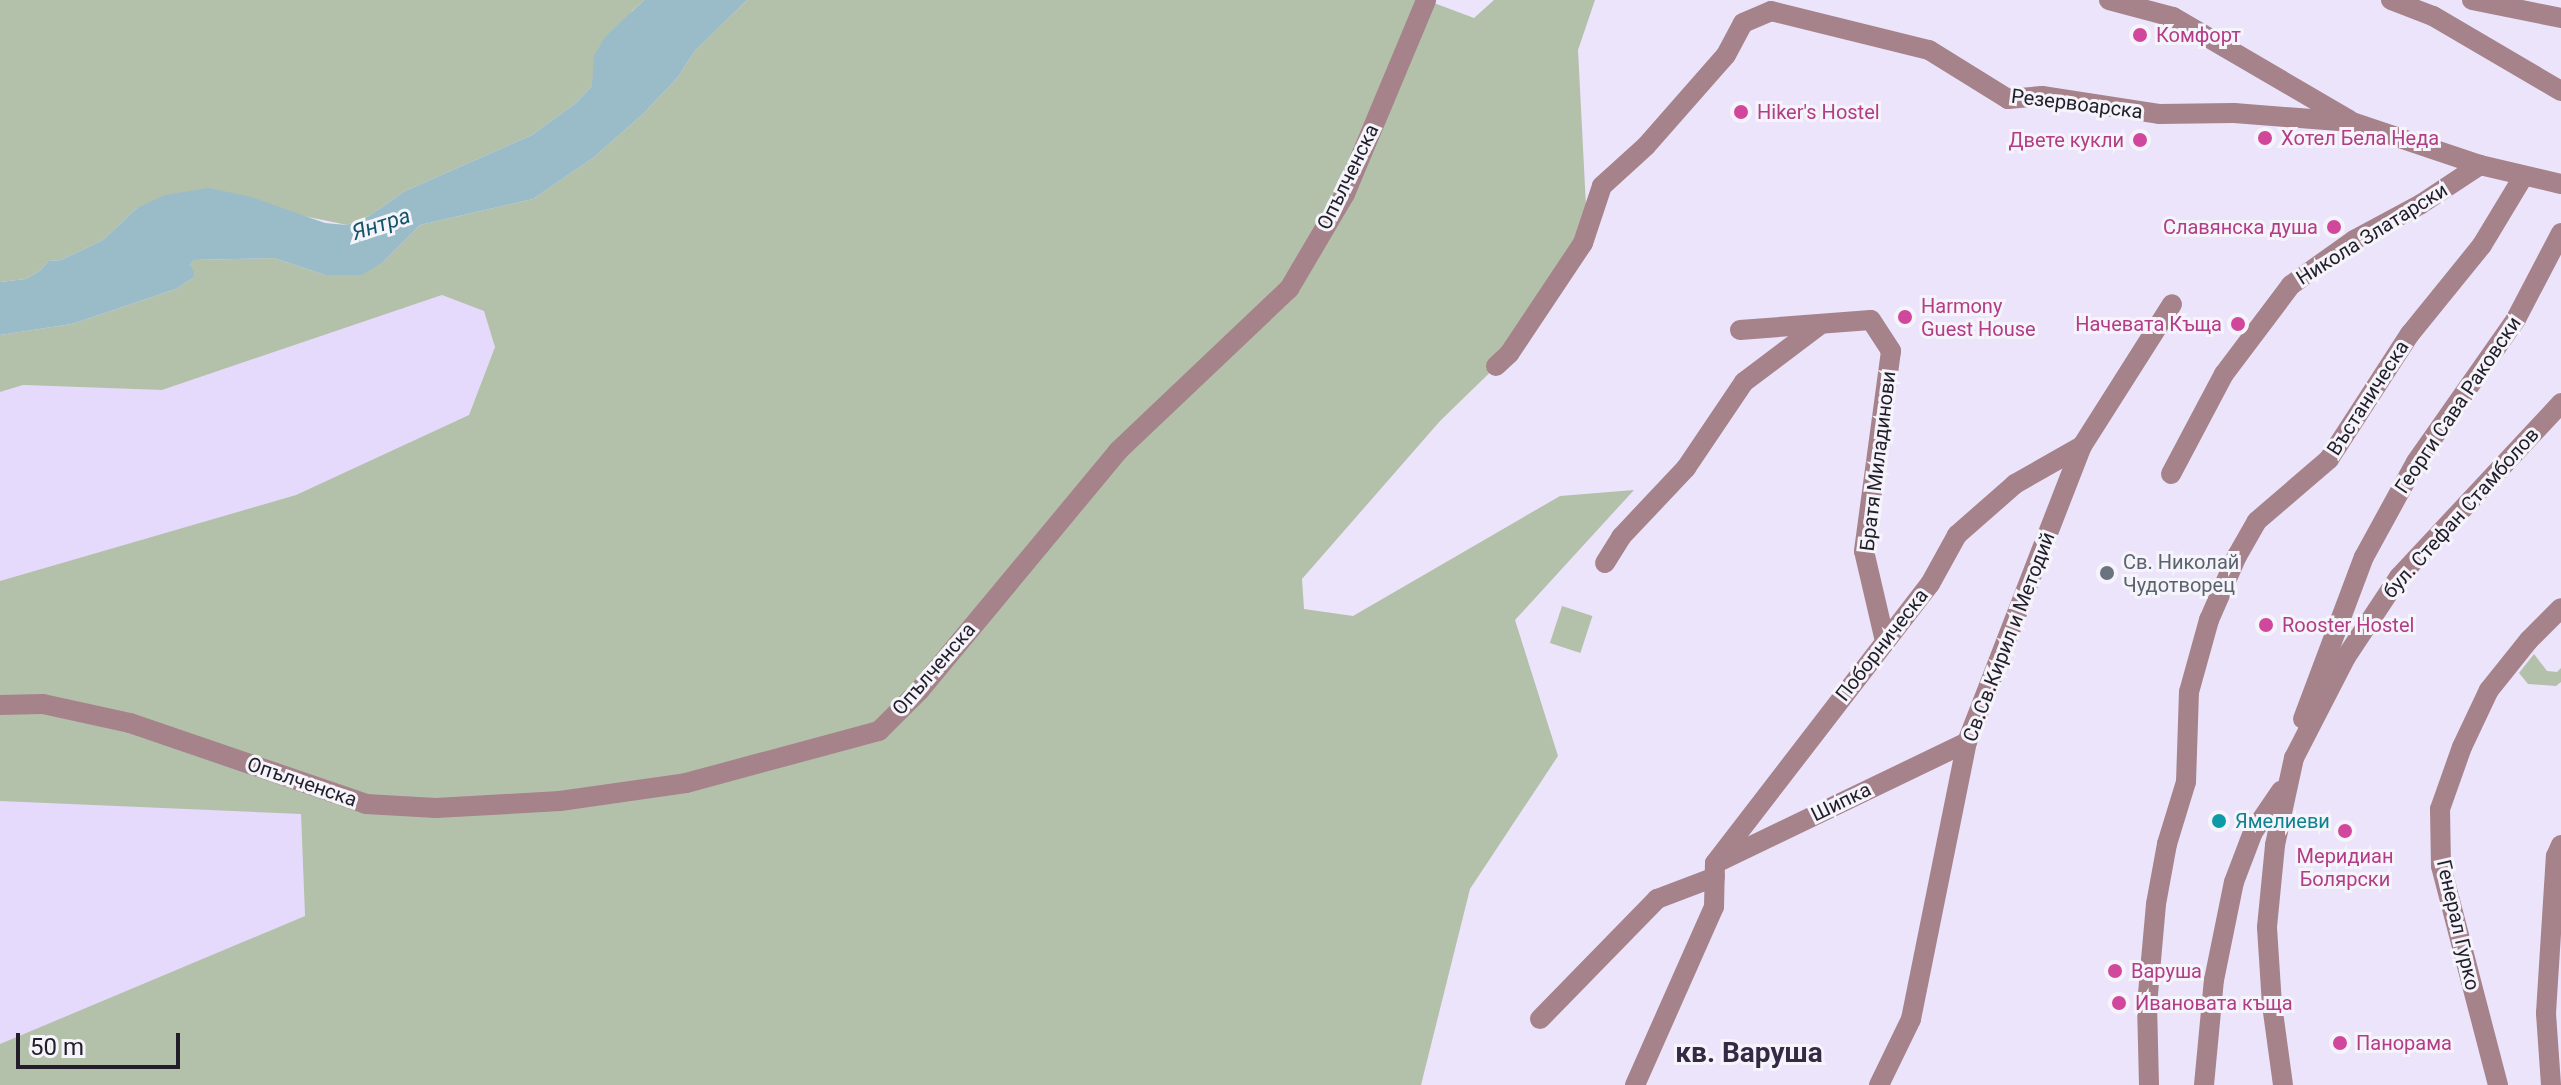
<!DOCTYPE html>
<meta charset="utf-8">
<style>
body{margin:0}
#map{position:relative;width:2561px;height:1085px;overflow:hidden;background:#ebe4fa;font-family:Roboto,sans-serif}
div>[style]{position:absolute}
.built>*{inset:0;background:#e5dafc}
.green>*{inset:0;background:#b3c1aa;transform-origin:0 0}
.water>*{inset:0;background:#9abcc9}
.minor>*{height:20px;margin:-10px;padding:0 10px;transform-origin:10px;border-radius:10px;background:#a6828b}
.dots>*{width:22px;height:22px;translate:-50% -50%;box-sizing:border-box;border:4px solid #f6f4fb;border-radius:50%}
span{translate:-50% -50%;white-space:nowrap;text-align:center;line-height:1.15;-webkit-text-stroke:6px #f6f4fb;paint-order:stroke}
.hotel-label{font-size:20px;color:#b23c85}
.left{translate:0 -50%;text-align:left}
.right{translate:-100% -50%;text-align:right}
.street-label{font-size:20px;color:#211d29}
.worship-label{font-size:20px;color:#5b616d}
.culture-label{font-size:20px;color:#0d838f}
.water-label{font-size:22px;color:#125568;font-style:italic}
.district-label{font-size:28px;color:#342a46;font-weight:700}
.scale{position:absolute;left:16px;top:1033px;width:164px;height:36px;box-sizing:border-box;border:4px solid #211d29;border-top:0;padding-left:10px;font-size:24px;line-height:28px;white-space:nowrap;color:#211d29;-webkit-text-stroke:6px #f6f4fb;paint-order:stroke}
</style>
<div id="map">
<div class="built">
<div style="clip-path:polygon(442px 295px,485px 311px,495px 347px,469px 415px,296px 495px,0 581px,0 392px,23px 385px,162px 390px)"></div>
<div style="clip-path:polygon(12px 799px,301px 814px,305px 917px,0 1044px,0 801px)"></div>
</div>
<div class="green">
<div style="clip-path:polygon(0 0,644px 0,632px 11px,592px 86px,576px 103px,532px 135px,405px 191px,369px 216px,347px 225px,294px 214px,137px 208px,103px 240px,61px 260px,48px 261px,41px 270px,26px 279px,0 282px)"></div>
<div style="clip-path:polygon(747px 0,1426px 0,1474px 18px,1494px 0,1595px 0,1578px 50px,1586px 206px,1583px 243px,1509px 354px,1440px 421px,1302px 579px,1304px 609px,1353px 616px,1560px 496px,1634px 490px,1515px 620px,1558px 756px,1470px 889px,1421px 1085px,0 1085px,0 1044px,305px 916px,301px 814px,0 801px,0 581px,296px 495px,469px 415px,495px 347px,484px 311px,442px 295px,162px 390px,23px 385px,0 392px,0 335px,72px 324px,176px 289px,193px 278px,190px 265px,194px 260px,274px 258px,325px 275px,383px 262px,420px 225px,533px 199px,593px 158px,643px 114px,678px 77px,694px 52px)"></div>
<div style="left:1562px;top:606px;width:32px;height:39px;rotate:18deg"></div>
<div style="clip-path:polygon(2534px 654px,2547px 671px,2557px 672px,2561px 668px,2561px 682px,2556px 686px,2528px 684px,2519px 673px)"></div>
</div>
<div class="water">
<div style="clip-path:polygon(644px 0,747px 0,694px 52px,678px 77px,643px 114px,593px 158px,533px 199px,420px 225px,383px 262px,362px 275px,325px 275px,274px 258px,194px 260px,190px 265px,194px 271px,193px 278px,176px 289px,72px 324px,0 335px,0 282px,26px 279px,41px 270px,48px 261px,61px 260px,103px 240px,137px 208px,165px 195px,208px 188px,248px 196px,325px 223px,347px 225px,369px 216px,405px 191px,532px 135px,576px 103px,592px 86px,594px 56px,605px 37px)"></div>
</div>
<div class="minor">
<div style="left:2109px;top:0;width:66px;rotate:14.9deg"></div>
<div style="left:2173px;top:17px;width:204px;rotate:30.3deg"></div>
<div style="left:2391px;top:0;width:45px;rotate:20.9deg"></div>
<div style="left:2433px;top:16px;width:148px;rotate:30.4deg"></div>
<div style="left:2472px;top:0;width:91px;rotate:11.4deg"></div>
<div style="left:1740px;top:330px;width:131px;rotate:-4.4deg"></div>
<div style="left:1871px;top:320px;width:37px;rotate:57deg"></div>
<div style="left:1891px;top:351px;width:202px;rotate:97.7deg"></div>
<div style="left:1864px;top:551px;width:92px;rotate:76.9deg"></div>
<div style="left:1496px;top:366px;width:18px;rotate:-43deg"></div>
<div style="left:1509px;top:354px;width:133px;rotate:-56.3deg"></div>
<div style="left:1583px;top:243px;width:60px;rotate:-71.6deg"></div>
<div style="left:1602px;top:186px;width:59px;rotate:-42.3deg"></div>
<div style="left:1646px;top:146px;width:121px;rotate:-48.7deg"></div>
<div style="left:1726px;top:55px;width:36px;rotate:-62deg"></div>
<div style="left:1743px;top:23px;width:30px;rotate:-23deg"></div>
<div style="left:1771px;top:11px;width:163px;rotate:13.9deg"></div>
<div style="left:1929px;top:50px;width:93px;rotate:31.8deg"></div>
<div style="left:2008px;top:99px;width:34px;rotate:-5deg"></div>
<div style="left:2042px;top:96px;width:118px;rotate:8.7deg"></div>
<div style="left:2159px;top:114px;width:75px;rotate:-0.8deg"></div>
<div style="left:2234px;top:113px;width:118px;rotate:4.4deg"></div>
<div style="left:2352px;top:122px;width:135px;rotate:18.6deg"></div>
<div style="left:2480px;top:165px;width:83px;rotate:13.2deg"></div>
<div style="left:2171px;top:474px;width:113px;rotate:-62.1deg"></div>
<div style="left:2224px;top:374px;width:111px;rotate:-53deg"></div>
<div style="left:2291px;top:285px;width:77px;rotate:-35.5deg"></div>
<div style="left:2354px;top:240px;width:76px;rotate:-28.2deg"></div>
<div style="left:2421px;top:204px;width:71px;rotate:-33.5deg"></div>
<div style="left:1605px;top:563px;width:31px;rotate:-58deg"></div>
<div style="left:1621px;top:537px;width:95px;rotate:-46.7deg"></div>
<div style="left:1686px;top:468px;width:104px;rotate:-56deg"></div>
<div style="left:1744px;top:382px;width:96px;rotate:-37deg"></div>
<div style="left:0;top:705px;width:43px;rotate:-1.3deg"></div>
<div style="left:43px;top:704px;width:89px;rotate:12.3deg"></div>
<div style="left:130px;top:723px;width:250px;rotate:18.9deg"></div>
<div style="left:366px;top:804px;width:70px;rotate:3.3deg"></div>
<div style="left:436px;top:808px;width:124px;rotate:-3.2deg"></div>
<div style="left:560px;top:801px;width:127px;rotate:-8.1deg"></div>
<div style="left:686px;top:783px;width:200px;rotate:-15.1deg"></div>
<div style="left:879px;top:731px;width:57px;rotate:-45deg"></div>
<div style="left:919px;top:691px;width:312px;rotate:-50.3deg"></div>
<div style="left:1118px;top:451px;width:236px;rotate:-43.5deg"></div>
<div style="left:1289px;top:289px;width:110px;rotate:-59.5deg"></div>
<div style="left:1345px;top:194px;width:210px;rotate:-67.3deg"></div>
<div style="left:2303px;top:719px;width:173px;rotate:-69.4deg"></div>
<div style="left:2364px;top:557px;width:108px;rotate:-61.3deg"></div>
<div style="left:2416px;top:462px;width:174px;rotate:-55deg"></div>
<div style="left:2516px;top:319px;width:97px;rotate:-62.4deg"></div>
<div style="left:1718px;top:862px;width:276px;rotate:-25.7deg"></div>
<div style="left:1540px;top:1019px;width:168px;rotate:-45.7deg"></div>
<div style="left:1657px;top:899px;width:62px;rotate:-20.8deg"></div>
<div style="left:1635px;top:1085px;width:195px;rotate:-66.1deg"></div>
<div style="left:1714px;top:907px;width:44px;rotate:-88.7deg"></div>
<div style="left:1715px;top:863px;width:352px;rotate:-52.4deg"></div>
<div style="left:1930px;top:584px;width:56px;rotate:-61.1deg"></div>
<div style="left:1957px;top:535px;width:77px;rotate:-41.3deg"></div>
<div style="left:2015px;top:484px;width:77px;rotate:-29.6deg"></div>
<div style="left:1879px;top:1085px;width:73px;rotate:-64.1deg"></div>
<div style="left:1911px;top:1019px;width:283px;rotate:-78.6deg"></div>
<div style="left:1967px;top:742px;width:318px;rotate:-68.8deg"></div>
<div style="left:2082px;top:446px;width:168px;rotate:-57.6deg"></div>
<div style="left:2149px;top:1085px;width:80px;rotate:-91.4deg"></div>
<div style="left:2147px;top:1005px;width:101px;rotate:-84.9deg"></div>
<div style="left:2156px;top:904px;width:61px;rotate:-79.6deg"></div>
<div style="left:2167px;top:844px;width:65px;rotate:-73deg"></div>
<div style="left:2186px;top:782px;width:90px;rotate:-88.1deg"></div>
<div style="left:2189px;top:692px;width:75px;rotate:-74.5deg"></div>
<div style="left:2209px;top:620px;width:70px;rotate:-66.4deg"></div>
<div style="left:2237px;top:556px;width:40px;rotate:-60.3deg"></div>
<div style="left:2257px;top:521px;width:95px;rotate:-40.7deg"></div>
<div style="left:2329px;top:459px;width:149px;rotate:-57.1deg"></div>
<div style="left:2410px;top:334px;width:114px;rotate:-51deg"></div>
<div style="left:2482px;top:245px;width:79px;rotate:-58.9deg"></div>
<div style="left:2204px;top:1085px;width:105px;rotate:-84.6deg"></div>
<div style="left:2214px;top:980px;width:100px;rotate:-78.5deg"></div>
<div style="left:2234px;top:882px;width:53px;rotate:-69.2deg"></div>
<div style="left:2253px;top:832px;width:50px;rotate:-55.7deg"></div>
<div style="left:2283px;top:1085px;width:81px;rotate:-97.8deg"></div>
<div style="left:2272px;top:1005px;width:78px;rotate:-93.7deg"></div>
<div style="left:2267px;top:927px;width:82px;rotate:-84.4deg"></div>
<div style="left:2275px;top:845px;width:89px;rotate:-77.7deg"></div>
<div style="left:2294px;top:758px;width:114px;rotate:-62.8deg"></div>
<div style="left:2346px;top:657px;width:96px;rotate:-56.5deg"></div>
<div style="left:2399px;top:577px;width:238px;rotate:-47deg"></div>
<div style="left:2498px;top:1085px;width:226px;rotate:-104.6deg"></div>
<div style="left:2441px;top:866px;width:57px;rotate:-91deg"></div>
<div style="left:2440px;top:809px;width:66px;rotate:-70.5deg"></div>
<div style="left:2462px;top:747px;width:63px;rotate:-64.7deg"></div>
<div style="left:2489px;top:690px;width:64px;rotate:-51.3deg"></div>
<div style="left:2529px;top:640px;width:45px;rotate:-45deg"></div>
<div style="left:2551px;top:1085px;width:72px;rotate:-94deg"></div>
<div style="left:2546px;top:1013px;width:157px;rotate:-86.4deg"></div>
<div style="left:2556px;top:856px;width:12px;rotate:-66deg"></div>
</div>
<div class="dots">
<div style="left:2140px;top:35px;background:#d1479c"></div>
<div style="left:1741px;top:112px;background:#d1479c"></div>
<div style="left:2265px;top:138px;background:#d1479c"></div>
<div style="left:2140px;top:140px;background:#d1479c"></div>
<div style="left:2334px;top:227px;background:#d1479c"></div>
<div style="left:1905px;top:317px;background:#d1479c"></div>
<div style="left:2238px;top:324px;background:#d1479c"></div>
<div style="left:2107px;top:573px;background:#6b7280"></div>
<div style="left:2266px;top:625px;background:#d1479c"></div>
<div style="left:2219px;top:821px;background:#0f9aa8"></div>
<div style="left:2345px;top:831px;background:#d1479c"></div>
<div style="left:2115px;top:971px;background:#d1479c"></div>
<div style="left:2119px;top:1003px;background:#d1479c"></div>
<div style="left:2340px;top:1043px;background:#d1479c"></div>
</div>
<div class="hotel-label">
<span class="left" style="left:2156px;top:35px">Комфорт</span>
<span class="left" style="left:1757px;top:112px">Hiker's Hostel</span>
<span class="left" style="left:2281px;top:138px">Xотел Бела Неда</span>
<span class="right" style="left:2124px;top:140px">Двете кукли</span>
<span class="right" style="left:2318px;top:227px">Славянска душа</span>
<span class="left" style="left:1921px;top:318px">Harmony<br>Guest House</span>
<span class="right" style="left:2222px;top:324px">Начевата Къща</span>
<span class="left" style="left:2282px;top:625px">Rooster Hostel</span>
<span style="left:2345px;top:868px">Меридиан<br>Болярски</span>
<span class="left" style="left:2131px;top:971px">Варуша</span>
<span class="left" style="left:2135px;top:1003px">Ивановата къща</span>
<span class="left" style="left:2356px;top:1043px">Панорама</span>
</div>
<div class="street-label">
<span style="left:2077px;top:104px;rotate:7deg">Резервоарска</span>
<span style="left:1348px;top:177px;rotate:-64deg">Опълченска</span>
<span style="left:2372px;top:234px;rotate:-32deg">Никола Златарски</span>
<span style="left:2368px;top:398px;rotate:-57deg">Въстаническа</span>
<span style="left:2458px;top:405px;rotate:-56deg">Георги Сава Раковски</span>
<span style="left:1878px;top:461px;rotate:-83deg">Братя Миладинови</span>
<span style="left:2461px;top:513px;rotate:-48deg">бул. Стефан Стамболов</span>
<span style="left:2009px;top:637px;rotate:-69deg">Св.Св.Кирил и Методий</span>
<span style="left:1882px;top:645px;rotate:-52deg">Поборническа</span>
<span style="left:934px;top:669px;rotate:-49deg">Опълченска</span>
<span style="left:302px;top:782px;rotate:19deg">Опълченска</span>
<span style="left:1841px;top:802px;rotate:-26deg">Шипка</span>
<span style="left:2458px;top:925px;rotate:77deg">Генерал Гурко</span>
</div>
<div class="worship-label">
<span class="left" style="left:2123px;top:574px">Св. Николай<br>Чудотворец</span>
</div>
<div class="culture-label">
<span class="left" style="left:2235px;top:821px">Ямелиеви</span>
</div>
<div class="water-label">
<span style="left:381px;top:224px;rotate:-18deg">Янтра</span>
</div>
<div class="district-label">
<span style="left:1749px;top:1053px">кв. Варуша</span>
</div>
<div class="scale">50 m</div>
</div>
